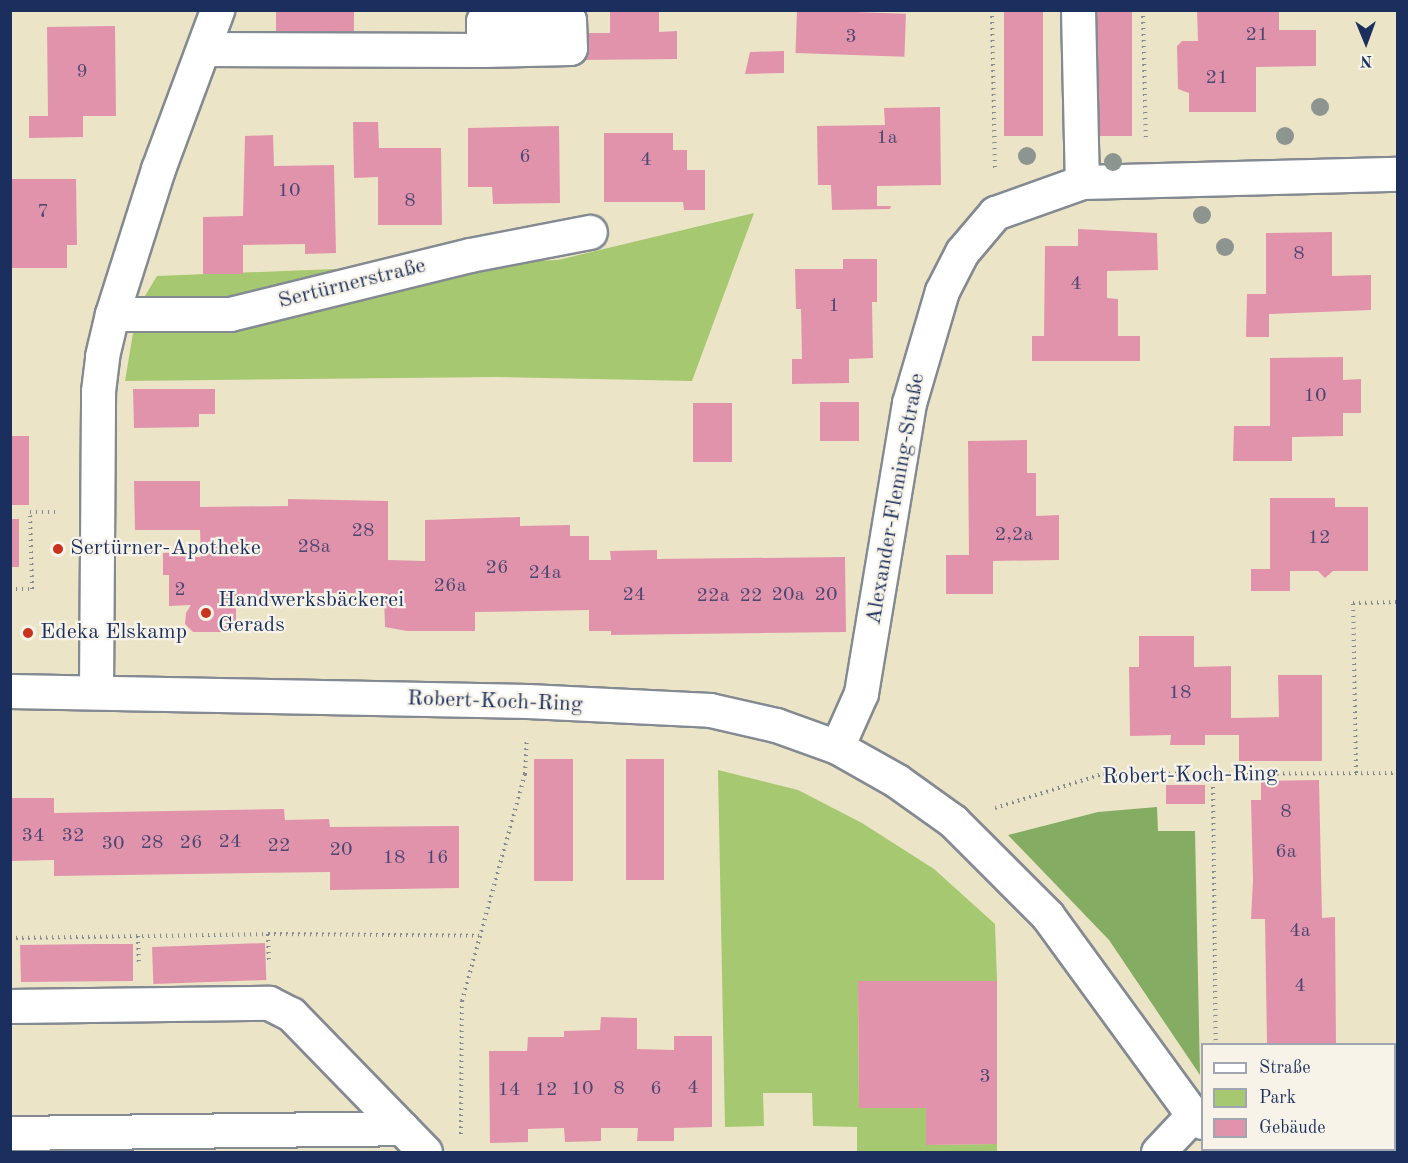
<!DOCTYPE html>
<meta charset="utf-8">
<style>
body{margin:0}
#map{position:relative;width:1408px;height:1163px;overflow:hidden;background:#ece4c6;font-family:"Old Standard TT",serif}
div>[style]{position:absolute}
.green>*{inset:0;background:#a5c871}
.forest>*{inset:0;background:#84ac63}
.building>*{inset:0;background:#e293ac;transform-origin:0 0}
.path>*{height:4px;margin-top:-2px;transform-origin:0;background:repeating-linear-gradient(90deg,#848a92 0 1.5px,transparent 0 6px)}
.roads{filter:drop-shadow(2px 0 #848a92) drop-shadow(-2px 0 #848a92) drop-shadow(0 2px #848a92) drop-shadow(0 -2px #848a92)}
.minor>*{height:33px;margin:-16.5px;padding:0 16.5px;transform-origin:16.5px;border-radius:16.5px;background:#fff}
.trees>*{width:18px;height:18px;margin:-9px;border-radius:50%;background:#8c9590}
.dots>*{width:16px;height:16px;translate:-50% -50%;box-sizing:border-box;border:3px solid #f7f3e8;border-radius:50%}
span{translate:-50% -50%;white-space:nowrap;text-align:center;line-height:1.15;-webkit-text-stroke:4.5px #f7f3e8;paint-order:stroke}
.number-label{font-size:20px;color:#4d4872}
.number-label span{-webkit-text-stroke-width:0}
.street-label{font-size:22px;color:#1b2f5e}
.poi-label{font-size:22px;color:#1b2f5e}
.left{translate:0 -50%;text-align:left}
.frame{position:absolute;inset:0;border:12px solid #1b2f5e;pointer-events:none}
.legend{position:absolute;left:1201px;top:1043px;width:195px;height:108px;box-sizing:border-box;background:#f7f3e8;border:2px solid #9fa5b1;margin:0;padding:8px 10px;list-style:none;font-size:18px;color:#1b2f5e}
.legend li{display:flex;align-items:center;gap:12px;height:30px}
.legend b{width:30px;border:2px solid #9fa5b1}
.north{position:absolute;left:1336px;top:12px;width:60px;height:60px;-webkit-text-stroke:4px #f7f3e8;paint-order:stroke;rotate:179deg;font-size:16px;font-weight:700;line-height:24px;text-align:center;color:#1b2f5e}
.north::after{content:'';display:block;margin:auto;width:21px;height:27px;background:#1b2f5e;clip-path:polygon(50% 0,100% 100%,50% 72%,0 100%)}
</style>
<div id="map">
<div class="green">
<div style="clip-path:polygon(754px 213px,692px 381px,497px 377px,125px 381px,137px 309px,157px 276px,558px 260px)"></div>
<div style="clip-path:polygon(718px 770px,798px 790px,862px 823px,934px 869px,995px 924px,997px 981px,858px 981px,859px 1108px,926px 1108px,926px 1145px,997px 1144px,997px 1152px,857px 1152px,857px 1127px,813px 1126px,812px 1093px,763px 1093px,764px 1126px,725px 1127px)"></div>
</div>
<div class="forest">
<div style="clip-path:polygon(1157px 807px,1158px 831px,1195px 831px,1200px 1075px,1109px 940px,1008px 835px,1098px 812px)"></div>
</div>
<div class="building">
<div style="left:276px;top:10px;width:78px;height:21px"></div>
<div style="clip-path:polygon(610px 10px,659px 10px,659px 32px,677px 31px,677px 59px,581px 60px,581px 33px,610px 33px)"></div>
<div style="left:797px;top:10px;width:109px;height:43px;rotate:2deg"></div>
<div style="left:1004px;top:10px;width:39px;height:126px"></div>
<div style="left:1095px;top:10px;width:37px;height:126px"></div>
<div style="clip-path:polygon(1197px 10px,1279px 10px,1279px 30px,1316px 30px,1316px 66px,1256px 67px,1256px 112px,1189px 112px,1189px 93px,1178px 89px,1177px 46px,1182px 41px,1198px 41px)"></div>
<div style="clip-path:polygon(115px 26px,116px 116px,83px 116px,83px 137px,29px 138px,29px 116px,48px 116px,47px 27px)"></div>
<div style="clip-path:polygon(784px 51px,784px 73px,745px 74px,750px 52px)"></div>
<div style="clip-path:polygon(940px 107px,941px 185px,877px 186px,877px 206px,891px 206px,890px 209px,832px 210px,831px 185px,818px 185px,817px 126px,885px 125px,884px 108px)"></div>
<div style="clip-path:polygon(353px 122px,378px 122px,379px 148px,441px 148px,442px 225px,378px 225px,378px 177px,354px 178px)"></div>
<div style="clip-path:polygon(559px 126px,560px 203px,493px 204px,492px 187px,468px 187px,468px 128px)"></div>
<div style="clip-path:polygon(604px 133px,673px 133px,673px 150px,687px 150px,687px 170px,705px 170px,705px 210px,684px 210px,683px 202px,604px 202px)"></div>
<div style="clip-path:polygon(273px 135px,274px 166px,334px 165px,336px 253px,305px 254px,305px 244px,243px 245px,243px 274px,203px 274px,203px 217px,243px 216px,245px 136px)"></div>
<div style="clip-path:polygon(10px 179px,76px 179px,77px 245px,67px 245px,67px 268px,10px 268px)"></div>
<div style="clip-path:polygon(1078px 229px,1157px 233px,1158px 270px,1107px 271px,1107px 298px,1118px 299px,1118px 336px,1140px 336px,1140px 361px,1032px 361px,1032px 336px,1044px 336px,1045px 246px,1078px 246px)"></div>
<div style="clip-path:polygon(1332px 232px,1332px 276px,1371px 275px,1371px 310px,1269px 314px,1269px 337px,1246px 337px,1247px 294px,1266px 294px,1266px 233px)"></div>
<div style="clip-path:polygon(843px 259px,877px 259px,877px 302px,872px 302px,873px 358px,849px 359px,849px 383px,792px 384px,792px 359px,802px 359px,801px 309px,796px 309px,795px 269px,843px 269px)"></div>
<div style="clip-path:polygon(1343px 357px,1343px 380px,1361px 379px,1361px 413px,1343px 413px,1343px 436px,1292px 437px,1292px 461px,1233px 461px,1234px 426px,1270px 426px,1270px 358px)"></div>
<div style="clip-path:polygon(133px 389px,215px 389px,215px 414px,199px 414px,199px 427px,134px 428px)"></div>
<div style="left:859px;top:402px;width:39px;height:39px;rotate:90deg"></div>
<div style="left:693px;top:403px;width:39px;height:59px"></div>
<div style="left:10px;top:436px;width:19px;height:69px"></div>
<div style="clip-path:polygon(1027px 440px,1027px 473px,1036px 473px,1036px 516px,1059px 515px,1059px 560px,993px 561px,993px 594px,946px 594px,946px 555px,969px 555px,968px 441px)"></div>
<div style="clip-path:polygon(134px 481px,200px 481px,200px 507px,288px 506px,288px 499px,388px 501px,388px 560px,425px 561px,425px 520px,520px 517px,520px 526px,570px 525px,570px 536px,589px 536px,589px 560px,611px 560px,610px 551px,657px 550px,657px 559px,845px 557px,846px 632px,611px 635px,611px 631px,589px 631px,589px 610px,475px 612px,475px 631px,407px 631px,385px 627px,384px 593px,292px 593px,292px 601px,236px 601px,236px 624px,229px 632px,193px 632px,185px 624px,186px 613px,191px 605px,169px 606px,169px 575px,163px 575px,163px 553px,187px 552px,187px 557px,201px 557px,200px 530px,135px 530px)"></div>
<div style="clip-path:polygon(1270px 498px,1335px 498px,1335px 507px,1368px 507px,1368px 571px,1333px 571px,1325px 578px,1318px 571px,1290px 571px,1290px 591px,1251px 591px,1251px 569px,1270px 569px)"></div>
<div style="left:10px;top:519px;width:9px;height:48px"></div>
<div style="clip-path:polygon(1139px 636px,1194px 636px,1194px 667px,1231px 666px,1231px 718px,1279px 717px,1278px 675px,1322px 675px,1322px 761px,1239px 761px,1239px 735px,1205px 735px,1205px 745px,1170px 745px,1171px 735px,1130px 736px,1129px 667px,1139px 667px)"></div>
<div style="left:534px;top:759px;width:39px;height:122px"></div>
<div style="left:626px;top:759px;width:38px;height:121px"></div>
<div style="clip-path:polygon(1319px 780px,1322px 918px,1335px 917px,1336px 1044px,1267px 1044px,1265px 919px,1251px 919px,1253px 880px,1251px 800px,1261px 800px,1261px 781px)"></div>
<div style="left:1166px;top:785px;width:39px;height:19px"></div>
<div style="clip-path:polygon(10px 798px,54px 798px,54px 813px,284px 809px,285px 820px,329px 819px,330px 827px,459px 826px,459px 888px,330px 890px,330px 872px,54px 876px,54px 860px,10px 861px)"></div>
<div style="left:265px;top:943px;width:37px;height:113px;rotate:88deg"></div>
<div style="clip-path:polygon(95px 944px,133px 944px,133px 981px,21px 982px,20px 945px)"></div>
<div style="clip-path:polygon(858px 981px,997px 981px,997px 1144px,926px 1145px,926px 1108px,859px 1108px)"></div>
<div style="clip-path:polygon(601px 1017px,637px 1018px,637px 1049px,674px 1050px,674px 1036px,712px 1036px,712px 1127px,674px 1128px,674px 1141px,637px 1141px,638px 1128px,601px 1128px,601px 1141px,565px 1142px,564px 1128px,528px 1129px,528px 1142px,490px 1143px,489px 1051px,527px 1051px,528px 1037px,564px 1037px,564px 1031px,600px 1030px)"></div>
<div style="clip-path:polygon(1398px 1116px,1398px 1152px,1330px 1152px,1326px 1150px,1394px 1150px,1395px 1121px)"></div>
</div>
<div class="path">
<div style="left:992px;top:10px;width:162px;rotate:88.9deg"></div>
<div style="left:1143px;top:10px;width:131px;rotate:88.7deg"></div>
<div style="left:10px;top:589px;width:22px"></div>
<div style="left:32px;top:589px;width:77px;rotate:-91.5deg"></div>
<div style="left:30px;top:512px;width:30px"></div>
<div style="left:1356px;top:773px;width:170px;rotate:-91deg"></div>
<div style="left:1353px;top:603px;width:45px;rotate:-1.3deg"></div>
<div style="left:1213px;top:775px;width:269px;rotate:89.4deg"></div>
<div style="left:995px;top:808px;width:113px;rotate:-17.5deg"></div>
<div style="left:1103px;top:774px;width:295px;rotate:-0.2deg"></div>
<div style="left:268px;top:934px;width:29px;rotate:88deg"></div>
<div style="left:138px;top:936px;width:29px;rotate:88deg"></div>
<div style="left:10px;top:938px;width:258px;rotate:-0.9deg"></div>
<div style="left:268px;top:934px;width:211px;rotate:0.5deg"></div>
<div style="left:461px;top:1134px;width:133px;rotate:-89.6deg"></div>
<div style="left:462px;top:1001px;width:236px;rotate:-74.5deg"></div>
<div style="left:525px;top:774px;width:35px;rotate:-87deg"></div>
</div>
<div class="roads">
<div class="minor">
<div style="left:1078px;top:10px;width:172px;rotate:88.7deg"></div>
<div style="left:204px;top:49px;width:279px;rotate:0.2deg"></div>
<div style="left:483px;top:50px;width:87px;rotate:-1.3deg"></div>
<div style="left:570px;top:48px;width:28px;rotate:-92deg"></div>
<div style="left:569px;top:20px;width:86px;rotate:179.3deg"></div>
<div style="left:483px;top:21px;width:29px;rotate:90deg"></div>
<div style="left:112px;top:314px;width:118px"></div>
<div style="left:230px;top:314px;width:247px;rotate:-13.8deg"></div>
<div style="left:470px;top:255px;width:122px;rotate:-10.9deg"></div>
<div style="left:10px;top:691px;width:518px;rotate:1.11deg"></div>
<div style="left:528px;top:701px;width:182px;rotate:2.8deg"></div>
<div style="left:710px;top:710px;width:68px;rotate:12.8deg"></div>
<div style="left:776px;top:725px;width:65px;rotate:19.8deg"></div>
<div style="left:837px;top:747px;width:69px;rotate:29.5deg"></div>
<div style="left:897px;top:781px;width:69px;rotate:35.5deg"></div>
<div style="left:953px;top:821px;width:133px;rotate:45deg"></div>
<div style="left:1047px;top:915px;width:248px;rotate:53.9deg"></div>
<div style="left:1193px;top:1115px;width:11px;rotate:38deg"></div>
<div style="left:96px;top:691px;width:300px;rotate:-89.6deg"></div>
<div style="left:98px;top:391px;width:35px;rotate:-83deg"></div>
<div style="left:102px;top:356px;width:43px;rotate:-76.6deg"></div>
<div style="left:112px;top:314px;width:152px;rotate:-72.4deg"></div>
<div style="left:158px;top:169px;width:170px;rotate:-69.6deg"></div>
<div style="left:837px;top:747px;width:59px;rotate:-66deg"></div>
<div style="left:861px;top:693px;width:294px;rotate:-80.6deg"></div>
<div style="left:909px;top:403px;width:117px;rotate:-73.6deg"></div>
<div style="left:942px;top:291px;width:44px;rotate:-62.9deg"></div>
<div style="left:962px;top:252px;width:51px;rotate:-49.8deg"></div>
<div style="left:995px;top:213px;width:92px;rotate:-19.6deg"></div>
<div style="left:1082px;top:182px;width:316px;rotate:-1.5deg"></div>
<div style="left:10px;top:1006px;width:259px;rotate:-0.7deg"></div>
<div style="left:269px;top:1003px;width:25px;rotate:27deg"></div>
<div style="left:291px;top:1014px;width:192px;rotate:45.8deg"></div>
<div style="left:10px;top:1133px;width:392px;rotate:-0.7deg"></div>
<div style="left:1236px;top:1150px;width:4px;rotate:27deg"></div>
<div style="left:1158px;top:1152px;width:51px;rotate:-46.6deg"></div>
</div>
</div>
<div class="trees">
<div style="left:1320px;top:107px"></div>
<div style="left:1285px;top:136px"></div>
<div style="left:1027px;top:156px"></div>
<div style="left:1113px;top:162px"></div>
<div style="left:1202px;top:215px"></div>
<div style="left:1225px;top:247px"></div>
</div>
<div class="dots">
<div style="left:58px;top:549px;background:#c8321e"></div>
<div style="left:206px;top:613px;background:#c8321e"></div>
<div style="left:28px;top:633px;background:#c8321e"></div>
</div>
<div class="number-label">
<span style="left:1257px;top:35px">21</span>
<span style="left:851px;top:37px">3</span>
<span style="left:82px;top:72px">9</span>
<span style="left:1217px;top:78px">21</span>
<span style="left:887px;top:138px">1a</span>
<span style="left:525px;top:157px">6</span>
<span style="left:646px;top:160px">4</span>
<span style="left:289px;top:191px">10</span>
<span style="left:410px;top:201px">8</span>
<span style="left:43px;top:212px">7</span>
<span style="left:1299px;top:254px">8</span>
<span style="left:1076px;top:284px">4</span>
<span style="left:834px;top:306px">1</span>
<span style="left:1315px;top:396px">10</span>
<span style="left:363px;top:531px">28</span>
<span style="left:1014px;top:535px">2,2a</span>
<span style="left:1319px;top:538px">12</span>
<span style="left:314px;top:547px">28a</span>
<span style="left:497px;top:568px">26</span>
<span style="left:545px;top:573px">24a</span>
<span style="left:450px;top:586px">26a</span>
<span style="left:180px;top:590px">2</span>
<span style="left:634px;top:595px">24</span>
<span style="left:788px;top:595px">20a</span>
<span style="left:826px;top:595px">20</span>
<span style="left:713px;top:596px">22a</span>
<span style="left:751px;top:596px">22</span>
<span style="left:1180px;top:693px">18</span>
<span style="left:1286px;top:812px">8</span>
<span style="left:33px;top:836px">34</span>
<span style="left:73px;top:836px">32</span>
<span style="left:230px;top:842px">24</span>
<span style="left:152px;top:843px">28</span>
<span style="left:191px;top:843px">26</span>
<span style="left:113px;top:844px">30</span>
<span style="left:279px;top:846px">22</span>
<span style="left:341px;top:850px">20</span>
<span style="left:1286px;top:852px">6a</span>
<span style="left:394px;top:858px">18</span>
<span style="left:437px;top:858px">16</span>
<span style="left:1300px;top:931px">4a</span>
<span style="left:1300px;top:986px">4</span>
<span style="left:985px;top:1077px">3</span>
<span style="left:693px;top:1088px">4</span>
<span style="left:582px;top:1089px">10</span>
<span style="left:619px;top:1089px">8</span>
<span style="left:656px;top:1089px">6</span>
<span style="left:509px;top:1090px">14</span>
<span style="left:546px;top:1090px">12</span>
</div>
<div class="street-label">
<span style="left:352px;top:284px;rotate:-14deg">Sertürnerstraße</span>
<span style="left:896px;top:499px;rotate:-80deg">Alexander-Fleming-Straße</span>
<span style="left:495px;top:702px;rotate:2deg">Robert-Koch-Ring</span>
<span style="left:1190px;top:776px;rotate:-1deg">Robert-Koch-Ring</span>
</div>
<div class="poi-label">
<span class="left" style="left:70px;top:549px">Sertürner-Apotheke</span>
<span class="left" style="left:218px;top:613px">Handwerksbäckerei<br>Gerads</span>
<span class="left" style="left:40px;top:633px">Edeka Elskamp</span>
</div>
<div class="frame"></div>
<ul class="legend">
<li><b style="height:8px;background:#fff"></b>Straße</li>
<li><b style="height:16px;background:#a5c871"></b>Park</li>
<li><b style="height:16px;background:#e293ac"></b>Gebäude</li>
</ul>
<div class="north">N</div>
</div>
